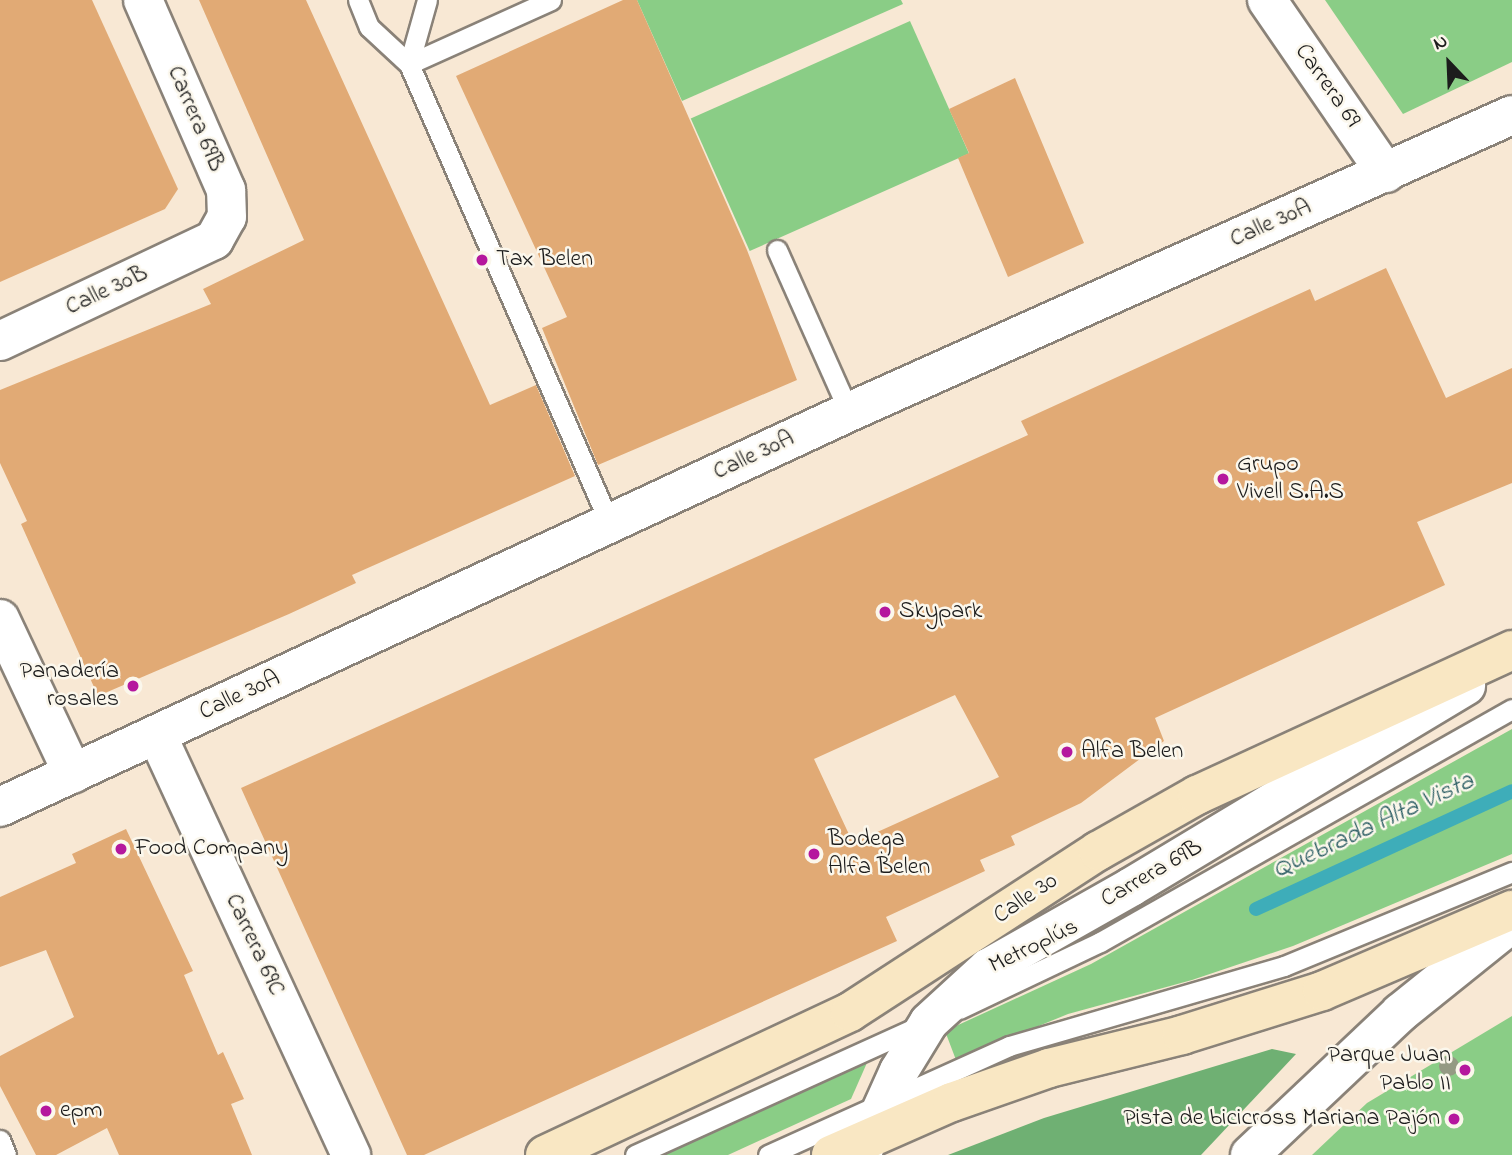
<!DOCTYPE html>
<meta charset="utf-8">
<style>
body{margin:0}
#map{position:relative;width:1512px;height:1155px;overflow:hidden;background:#f8e8d4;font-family:"Indie Flower",sans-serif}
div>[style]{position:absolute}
.green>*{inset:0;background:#8acd86;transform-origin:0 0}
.forest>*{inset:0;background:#6fb073}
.stream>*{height:14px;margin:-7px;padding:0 7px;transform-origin:7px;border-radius:7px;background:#3eadb9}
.building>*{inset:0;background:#e1aa75}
.roads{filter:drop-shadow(2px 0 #8a8278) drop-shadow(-2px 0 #8a8278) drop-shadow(0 2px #8a8278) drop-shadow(0 -2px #8a8278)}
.service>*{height:19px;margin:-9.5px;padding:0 9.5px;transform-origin:9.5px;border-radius:9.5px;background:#fff}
.minor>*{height:38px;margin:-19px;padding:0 19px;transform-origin:19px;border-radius:19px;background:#fff}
.tertiary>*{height:38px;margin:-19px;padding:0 19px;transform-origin:19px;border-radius:19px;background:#fff}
.secondary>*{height:38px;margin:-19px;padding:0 19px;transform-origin:19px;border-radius:19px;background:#f9e7c3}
.trees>*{width:20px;height:20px;margin:-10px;border-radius:50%;background:#949a83}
.dots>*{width:19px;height:19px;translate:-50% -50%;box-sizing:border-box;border:4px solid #fbf7ec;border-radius:50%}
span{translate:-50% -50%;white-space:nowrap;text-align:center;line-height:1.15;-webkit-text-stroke:5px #fbf7ec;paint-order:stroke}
.street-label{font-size:24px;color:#1c1c1c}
.poi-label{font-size:24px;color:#1c1c1c}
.left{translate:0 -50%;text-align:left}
.right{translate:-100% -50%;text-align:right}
.water-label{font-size:26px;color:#2b5d63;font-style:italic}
.north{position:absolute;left:1414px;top:28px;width:70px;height:70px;-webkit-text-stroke:5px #fbf7ec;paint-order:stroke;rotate:337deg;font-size:19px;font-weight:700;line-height:28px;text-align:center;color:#1c1c1c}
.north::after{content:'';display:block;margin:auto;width:24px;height:32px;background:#1c1c1c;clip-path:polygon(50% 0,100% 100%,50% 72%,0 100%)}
</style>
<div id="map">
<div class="green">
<div style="clip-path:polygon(637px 0,901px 0,903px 4px,682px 101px)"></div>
<div style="clip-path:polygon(1325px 0,1512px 0,1512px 62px,1403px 114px)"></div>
<div style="left:910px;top:21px;width:145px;height:240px;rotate:66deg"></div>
<div style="clip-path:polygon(1512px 729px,1512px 854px,1293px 946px,1192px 980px,1068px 1014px,956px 1060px,945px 1031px,1091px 964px)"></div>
<div style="clip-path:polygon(1512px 1016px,1512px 1155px,1312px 1155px,1367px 1103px)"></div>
<div style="clip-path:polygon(870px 1056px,851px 1099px,728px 1155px,654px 1155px)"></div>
</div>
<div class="forest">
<div style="clip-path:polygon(1272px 1049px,1296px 1054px,1201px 1155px,948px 1155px,1044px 1118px)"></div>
</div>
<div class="stream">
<div style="left:1256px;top:909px;width:282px;rotate:-24.7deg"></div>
</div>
<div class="building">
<div style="clip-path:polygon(0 0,92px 0,178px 189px,165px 209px,0 282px)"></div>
<div style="clip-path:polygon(199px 0,306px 0,490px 405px,536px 385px,575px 476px,352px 575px,356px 583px,289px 614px,98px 696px,21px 524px,27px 521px,0 463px,0 390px,211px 304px,203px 289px,304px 240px)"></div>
<div style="clip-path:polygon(623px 0,637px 0,747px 250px,797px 380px,598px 465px,542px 328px,567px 317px,456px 76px)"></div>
<div style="clip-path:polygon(1015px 78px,1084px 243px,1008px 277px,958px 158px,969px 153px,949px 109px)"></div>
<div style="clip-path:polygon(evenodd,1386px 268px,1446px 398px,1512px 368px,1512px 483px,1417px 522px,1445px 585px,1155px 718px,1164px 741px,1081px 803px,1011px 836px,1015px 845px,980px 860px,985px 871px,886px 917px,897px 941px,424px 1155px,407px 1155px,241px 788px,1028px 435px,1021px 421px,1310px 289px,1315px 301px,1386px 268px,955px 695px,999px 777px,853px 843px,814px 759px,955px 695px)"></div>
<div style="clip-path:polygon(126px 829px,193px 971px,184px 975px,218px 1055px,223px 1052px,244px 1099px,231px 1104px,252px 1155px,119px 1155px,107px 1128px,56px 1155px,36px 1155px,0 1086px,0 1056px,74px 1017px,46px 950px,0 967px,0 897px,76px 863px,72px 854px)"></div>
</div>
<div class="roads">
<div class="service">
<div style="left:358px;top:0;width:29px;rotate:68deg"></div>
<div style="left:369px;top:27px;width:54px;rotate:42.8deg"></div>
<div style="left:409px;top:64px;width:66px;rotate:-74.3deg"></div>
<div style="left:551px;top:0;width:156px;rotate:155.7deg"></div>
<div style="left:409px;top:64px;width:500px;rotate:66.4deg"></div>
<div style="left:777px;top:250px;width:177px;rotate:66deg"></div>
<div style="left:959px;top:1009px;width:156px;rotate:-25.4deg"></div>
<div style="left:1100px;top:942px;width:473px;rotate:-29.5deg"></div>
<div style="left:0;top:1140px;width:16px;rotate:68deg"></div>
<div style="left:635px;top:1155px;width:315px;rotate:-24.4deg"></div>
<div style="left:768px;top:1155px;width:265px;rotate:-24.3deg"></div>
<div style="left:1009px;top:1046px;width:286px;rotate:-16.2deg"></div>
<div style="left:1284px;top:966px;width:247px;rotate:-22.4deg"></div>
</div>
<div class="minor">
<div style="left:1267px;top:0;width:210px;rotate:55.5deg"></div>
<div style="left:0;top:341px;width:237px;rotate:-25.3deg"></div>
<div style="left:214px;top:240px;width:26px;rotate:-61deg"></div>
<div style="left:227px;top:217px;width:27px;rotate:-92deg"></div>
<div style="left:226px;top:190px;width:207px;rotate:-113.6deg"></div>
<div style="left:0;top:619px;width:171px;rotate:64.8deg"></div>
<div style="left:157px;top:735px;width:463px;rotate:65.2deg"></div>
</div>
<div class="tertiary">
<div style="left:0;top:807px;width:936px;rotate:-24.95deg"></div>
<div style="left:849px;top:412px;width:726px;rotate:-24.13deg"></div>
<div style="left:861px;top:1155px;width:92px;rotate:-65.7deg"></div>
<div style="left:899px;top:1071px;width:57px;rotate:-58.5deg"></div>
<div style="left:929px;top:1022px;width:80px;rotate:-42.5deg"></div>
<div style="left:988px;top:968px;width:164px;rotate:-29.5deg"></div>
<div style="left:1131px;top:887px;width:391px;rotate:-31deg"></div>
<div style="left:1250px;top:1155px;width:207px;rotate:-43.4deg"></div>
<div style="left:1400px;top:1013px;width:144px;rotate:-38.8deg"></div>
</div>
<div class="secondary">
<div style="left:545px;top:1155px;width:337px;rotate:-25.1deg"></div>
<div style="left:850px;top:1012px;width:296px;rotate:-33deg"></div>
<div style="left:1098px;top:851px;width:114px;rotate:-29.5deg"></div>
<div style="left:1197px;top:795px;width:347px;rotate:-24.7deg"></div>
<div style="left:831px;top:1155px;width:132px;rotate:-23.7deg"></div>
<div style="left:952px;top:1102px;width:103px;rotate:-19.3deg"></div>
<div style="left:1049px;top:1068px;width:137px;rotate:-13.9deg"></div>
<div style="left:1182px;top:1035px;width:147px;rotate:-17.4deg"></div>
<div style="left:1322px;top:991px;width:207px;rotate:-23.1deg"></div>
</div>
</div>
<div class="trees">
<div style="left:1449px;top:1066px"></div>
</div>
<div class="dots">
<div style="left:482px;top:260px;background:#b5179e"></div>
<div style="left:1223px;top:479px;background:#b5179e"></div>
<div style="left:885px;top:612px;background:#b5179e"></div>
<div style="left:133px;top:686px;background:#b5179e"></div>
<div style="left:1067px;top:752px;background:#b5179e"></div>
<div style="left:121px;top:849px;background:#b5179e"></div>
<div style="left:814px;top:854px;background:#b5179e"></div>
<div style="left:1465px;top:1070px;background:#b5179e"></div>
<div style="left:46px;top:1111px;background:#b5179e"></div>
<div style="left:1454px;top:1119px;background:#b5179e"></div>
</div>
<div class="street-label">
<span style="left:1327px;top:86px;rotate:55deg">Carrera 69</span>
<span style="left:195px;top:119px;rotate:67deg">Carrera 69B</span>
<span style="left:1271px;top:224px;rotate:-24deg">Calle 30A</span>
<span style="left:107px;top:291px;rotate:-25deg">Calle 30B</span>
<span style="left:754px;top:456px;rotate:-25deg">Calle 30A</span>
<span style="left:240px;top:696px;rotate:-25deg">Calle 30A</span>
<span style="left:1152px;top:874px;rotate:-30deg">Carrera 69B</span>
<span style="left:1026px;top:899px;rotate:-34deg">Calle 30</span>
<span style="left:254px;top:945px;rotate:65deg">Carrera 69C</span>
<span style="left:1034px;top:947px;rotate:-26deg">Metroplús</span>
</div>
<div class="poi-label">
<span class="left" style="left:496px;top:260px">Tax Belen</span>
<span class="left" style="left:1237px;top:479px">Grupo<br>Vivell S.A.S</span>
<span class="left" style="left:899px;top:612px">Skypark</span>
<span class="right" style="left:119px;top:686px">Panadería<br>rosales</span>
<span class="left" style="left:1081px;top:752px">Alfa Belen</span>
<span class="left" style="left:828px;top:854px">Bodega<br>Alfa Belen</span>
<span class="left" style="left:135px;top:849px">Food Company</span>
<span class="right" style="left:1451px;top:1070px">Parque Juan<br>Pablo II</span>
<span class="left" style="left:60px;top:1111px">epm</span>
<span class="right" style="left:1440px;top:1119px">Pista de bicicross Mariana Pajón</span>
</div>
<div class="water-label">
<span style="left:1374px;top:827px;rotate:-25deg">Quebrada Alta Vista</span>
</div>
<div class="north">N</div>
</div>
